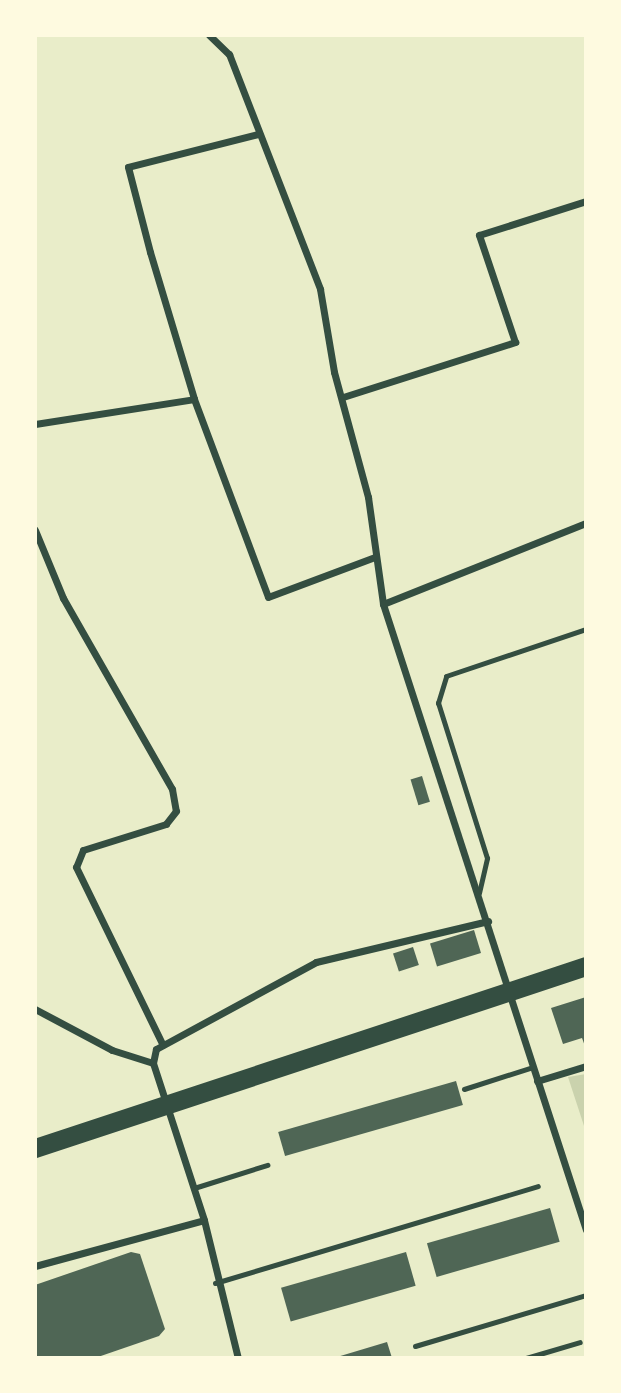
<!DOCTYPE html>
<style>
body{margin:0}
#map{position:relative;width:621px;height:1393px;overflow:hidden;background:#e9edc9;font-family:Manrope,sans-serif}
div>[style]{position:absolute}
.green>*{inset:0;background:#cad2ad}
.building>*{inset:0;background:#4f6655;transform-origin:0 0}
.service>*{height:5px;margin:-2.5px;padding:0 2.5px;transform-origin:2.5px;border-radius:2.5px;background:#344e41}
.minor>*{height:7px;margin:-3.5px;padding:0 3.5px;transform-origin:3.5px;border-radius:3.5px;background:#344e41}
.trunk>*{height:19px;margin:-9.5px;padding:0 9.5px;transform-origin:9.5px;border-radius:9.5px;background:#344e41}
span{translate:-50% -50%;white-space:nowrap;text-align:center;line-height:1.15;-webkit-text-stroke:7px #fefae0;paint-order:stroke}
.frame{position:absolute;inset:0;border:37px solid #fefae0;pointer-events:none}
</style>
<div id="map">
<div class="green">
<div style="clip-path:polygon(586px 1074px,586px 1132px,568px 1077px)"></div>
</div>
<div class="building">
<div style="left:422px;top:776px;width:27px;height:12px;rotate:73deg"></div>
<div style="left:474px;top:930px;width:24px;height:46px;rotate:73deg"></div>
<div style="left:413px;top:947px;width:19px;height:21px;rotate:72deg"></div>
<div style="clip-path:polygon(586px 997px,586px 1049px,582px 1038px,563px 1044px,551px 1008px)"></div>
<div style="left:456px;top:1081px;width:25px;height:185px;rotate:74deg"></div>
<div style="left:550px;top:1208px;width:35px;height:128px;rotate:74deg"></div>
<div style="clip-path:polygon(131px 1252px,140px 1254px,165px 1329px,159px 1336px,95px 1358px,35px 1358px,35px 1285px)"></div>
<div style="left:406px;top:1252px;width:35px;height:130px;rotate:74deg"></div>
<div style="clip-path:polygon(387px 1342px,392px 1358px,337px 1358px,337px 1357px)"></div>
</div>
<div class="service">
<div style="left:479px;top:893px;width:36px;rotate:-77deg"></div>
<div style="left:487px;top:858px;width:163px;rotate:-107.5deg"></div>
<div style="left:438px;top:703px;width:28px;rotate:-73deg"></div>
<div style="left:446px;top:676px;width:148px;rotate:-18.6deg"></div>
<div style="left:464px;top:1089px;width:72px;rotate:-17.7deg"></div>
<div style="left:194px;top:1188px;width:77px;rotate:-17.5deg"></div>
<div style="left:215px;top:1283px;width:337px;rotate:-16.7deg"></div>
<div style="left:415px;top:1346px;width:178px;rotate:-16.6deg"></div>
<div style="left:526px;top:1358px;width:56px;rotate:-16.5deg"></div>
</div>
<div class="minor">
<div style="left:209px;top:35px;width:28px;rotate:44deg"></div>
<div style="left:229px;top:54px;width:252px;rotate:68.8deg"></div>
<div style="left:320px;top:289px;width:84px;rotate:80.4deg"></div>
<div style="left:334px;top:372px;width:130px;rotate:74.8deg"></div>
<div style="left:368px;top:497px;width:108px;rotate:82deg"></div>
<div style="left:383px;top:604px;width:658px;rotate:72.03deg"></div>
<div style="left:258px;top:134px;width:134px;rotate:165.8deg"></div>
<div style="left:128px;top:167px;width:88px;rotate:75.5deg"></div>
<div style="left:150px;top:252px;width:153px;rotate:73.3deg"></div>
<div style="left:194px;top:399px;width:211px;rotate:69.5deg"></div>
<div style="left:268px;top:597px;width:114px;rotate:-20.5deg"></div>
<div style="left:343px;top:397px;width:181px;rotate:-17.7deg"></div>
<div style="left:515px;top:342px;width:113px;rotate:-108.6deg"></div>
<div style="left:479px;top:235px;width:112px;rotate:-17.6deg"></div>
<div style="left:35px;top:424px;width:161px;rotate:-8.9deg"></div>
<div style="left:35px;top:530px;width:74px;rotate:67.6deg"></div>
<div style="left:63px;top:598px;width:220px;rotate:60.3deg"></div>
<div style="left:172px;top:789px;width:22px;rotate:80deg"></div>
<div style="left:176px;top:811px;width:16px;rotate:128deg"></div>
<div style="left:166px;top:824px;width:87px;rotate:162.6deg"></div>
<div style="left:83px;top:850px;width:18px;rotate:112deg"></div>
<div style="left:76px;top:867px;width:198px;rotate:64deg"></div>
<div style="left:383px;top:604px;width:219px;rotate:-21.8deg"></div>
<div style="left:35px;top:1009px;width:87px;rotate:28deg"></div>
<div style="left:112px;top:1050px;width:43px;rotate:17.6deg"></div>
<div style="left:153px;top:1063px;width:165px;rotate:72deg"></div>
<div style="left:204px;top:1220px;width:142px;rotate:76.2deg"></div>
<div style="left:153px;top:1063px;width:14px;rotate:-78deg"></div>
<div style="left:156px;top:1049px;width:182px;rotate:-28.5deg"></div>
<div style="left:316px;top:962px;width:177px;rotate:-13.4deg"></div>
<div style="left:537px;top:1081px;width:51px;rotate:-17deg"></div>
<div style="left:35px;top:1266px;width:175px;rotate:-15.2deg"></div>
</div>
<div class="trunk">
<div style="left:35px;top:1148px;width:580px;rotate:-18.28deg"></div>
</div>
<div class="frame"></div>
</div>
